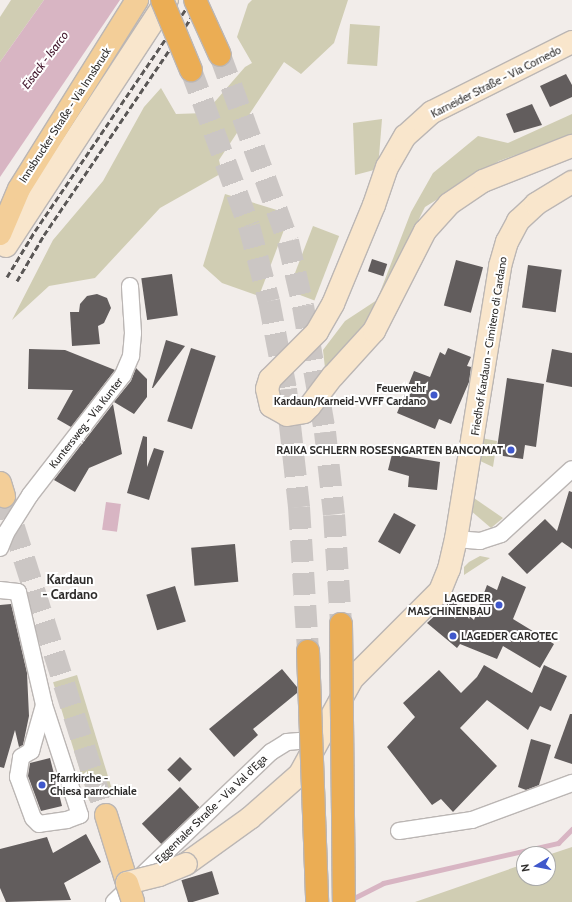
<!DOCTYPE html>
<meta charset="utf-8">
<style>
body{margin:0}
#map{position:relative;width:572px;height:902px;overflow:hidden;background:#f2edea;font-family:Cabin,sans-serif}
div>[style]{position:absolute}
.green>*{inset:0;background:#d0cdb3;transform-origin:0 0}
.water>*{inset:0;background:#d8b5c3;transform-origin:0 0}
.stream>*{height:5px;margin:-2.5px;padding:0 2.5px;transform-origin:2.5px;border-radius:2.5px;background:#d8b5c3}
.building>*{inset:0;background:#625d5d;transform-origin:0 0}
.primary-tunnel>*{height:22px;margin-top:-11px;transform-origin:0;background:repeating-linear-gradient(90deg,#cbc6c4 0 22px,transparent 0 33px)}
.highway-tunnel>*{height:22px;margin-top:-11px;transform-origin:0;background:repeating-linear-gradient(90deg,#cbc6c4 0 22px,transparent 0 33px)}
.roads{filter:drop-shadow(1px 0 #bbb6b4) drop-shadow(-1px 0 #bbb6b4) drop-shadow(0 1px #bbb6b4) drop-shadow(0 -1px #bbb6b4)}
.street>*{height:16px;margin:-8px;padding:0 8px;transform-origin:8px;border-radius:8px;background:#fff}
.secondary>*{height:22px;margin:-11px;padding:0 11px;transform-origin:11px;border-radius:11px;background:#f9e6cc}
.primary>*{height:22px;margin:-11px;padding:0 11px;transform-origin:11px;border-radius:11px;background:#f3ce98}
.rail>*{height:3px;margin-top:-1.5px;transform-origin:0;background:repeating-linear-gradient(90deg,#5a5756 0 6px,transparent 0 9px)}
.bridges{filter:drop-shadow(1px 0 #bbb6b4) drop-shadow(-1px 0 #bbb6b4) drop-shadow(0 1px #bbb6b4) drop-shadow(0 -1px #bbb6b4)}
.secondary-bridge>*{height:22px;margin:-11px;padding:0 11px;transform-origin:11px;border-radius:11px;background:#f9e6cc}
.primary-bridge>*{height:22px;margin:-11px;padding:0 11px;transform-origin:11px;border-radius:11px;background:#f3ce98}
.highway-bridge>*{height:22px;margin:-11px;padding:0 11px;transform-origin:11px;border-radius:11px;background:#ebad54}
.dots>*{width:11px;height:11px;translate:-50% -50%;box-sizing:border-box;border:2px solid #fff;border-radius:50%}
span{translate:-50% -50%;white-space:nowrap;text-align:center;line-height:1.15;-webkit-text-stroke:4px #fff;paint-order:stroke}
.street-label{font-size:11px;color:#2e2c2b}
.poi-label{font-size:11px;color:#2e2c2b;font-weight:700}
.right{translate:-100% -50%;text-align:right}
.left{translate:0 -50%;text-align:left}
.water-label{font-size:12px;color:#44182e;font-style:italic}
.quarter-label{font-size:13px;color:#2e2c2b;font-weight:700}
.north{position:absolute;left:516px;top:846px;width:40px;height:40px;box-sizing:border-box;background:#fff;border:1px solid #ababaa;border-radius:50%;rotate:260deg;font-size:11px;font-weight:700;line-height:16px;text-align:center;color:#2e2c2b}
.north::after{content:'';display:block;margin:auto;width:14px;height:18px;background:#4058cb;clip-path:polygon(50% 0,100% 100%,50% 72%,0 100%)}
</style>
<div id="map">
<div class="green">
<div style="clip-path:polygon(11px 0,44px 0,0 62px,0 17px)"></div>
<div style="clip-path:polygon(252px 0,348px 0,334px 43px,301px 74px,284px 62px,219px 160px,222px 173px,160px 208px,95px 278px,49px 286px,12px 320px,53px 240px,103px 181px,144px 107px,161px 88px,176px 114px,205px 113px,245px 67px,252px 63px,237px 37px,248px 4px)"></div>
<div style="left:350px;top:24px;width:30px;height:40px;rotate:4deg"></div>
<div style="clip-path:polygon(572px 114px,572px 135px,499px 161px,425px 207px,376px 305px,353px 343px,325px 368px,323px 350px,345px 321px,377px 300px,411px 212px,433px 173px,478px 136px,508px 143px)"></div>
<div style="clip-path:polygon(382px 119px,378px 169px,355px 175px,353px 123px)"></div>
<div style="clip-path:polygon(225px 194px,290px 214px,259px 296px,222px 283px,203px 266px)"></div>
<div style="left:313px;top:226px;width:28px;height:69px;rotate:21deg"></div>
<div style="clip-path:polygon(481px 438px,497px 441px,493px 467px,478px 460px)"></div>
<div style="clip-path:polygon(471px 496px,503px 518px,491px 528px,470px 510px)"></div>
<div style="clip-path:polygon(480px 556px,490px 558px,464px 575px,464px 567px,469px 562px)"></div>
<div style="left:77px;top:675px;width:124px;height:25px;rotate:73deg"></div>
<div style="clip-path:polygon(572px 847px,572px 902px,415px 902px,524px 864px,524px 878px,548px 878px,548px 855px)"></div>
</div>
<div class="water">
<div style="clip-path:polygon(44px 0,120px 0,0 177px,0 62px)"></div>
<div style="left:106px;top:502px;width:15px;height:28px;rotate:8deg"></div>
</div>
<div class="stream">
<div style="left:350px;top:900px;width:37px;rotate:-27deg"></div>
<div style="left:383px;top:883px;width:180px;rotate:-12.9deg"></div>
<div style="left:558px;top:843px;width:20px;rotate:-45deg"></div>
</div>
<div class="building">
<div style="clip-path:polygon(566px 74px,572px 85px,572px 97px,550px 107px,540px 86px)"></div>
<div style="clip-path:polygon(532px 104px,542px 125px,514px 133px,506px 114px)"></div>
<div style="left:372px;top:259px;width:16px;height:13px;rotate:18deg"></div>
<div style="left:456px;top:260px;width:28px;height:47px;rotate:15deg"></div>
<div style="left:528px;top:265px;width:34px;height:43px;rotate:8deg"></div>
<div style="left:172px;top:274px;width:42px;height:31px;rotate:82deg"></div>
<div style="clip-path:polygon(97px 294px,107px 298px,111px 308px,104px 323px,98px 326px,100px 344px,72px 346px,70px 312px,79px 312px,80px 304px,87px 296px)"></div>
<div style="clip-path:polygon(166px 340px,185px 346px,153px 388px,152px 388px)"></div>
<div style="left:191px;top:348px;width:26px;height:77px;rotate:18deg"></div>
<div style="clip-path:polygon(448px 348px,471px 357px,467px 366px,471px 367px,469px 382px,451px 424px,439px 419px,435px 429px,397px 413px,414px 371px,430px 377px,440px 352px,445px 355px)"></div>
<div style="clip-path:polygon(29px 349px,65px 350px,115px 370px,71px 427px,57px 419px,73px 390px,28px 389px)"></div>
<div style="clip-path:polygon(552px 349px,572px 353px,572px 387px,546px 382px)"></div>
<div style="clip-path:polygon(136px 368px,147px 379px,147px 397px,134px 414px,114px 402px,131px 381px)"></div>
<div style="clip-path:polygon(507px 378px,544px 384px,536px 447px,525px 445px,523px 459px,496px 455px)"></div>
<div style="clip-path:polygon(113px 404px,122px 454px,89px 468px,75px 492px,54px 480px)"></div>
<div style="clip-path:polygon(143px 436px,147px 437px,147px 467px,154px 448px,164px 451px,149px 500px,127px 493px)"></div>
<div style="clip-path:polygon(392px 454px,440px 462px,437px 490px,408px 487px,409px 476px,388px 470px)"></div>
<div style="clip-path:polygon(569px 491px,572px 492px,572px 549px,562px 542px,527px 574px,508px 554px,545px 519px,557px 531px)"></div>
<div style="left:394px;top:513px;width:25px;height:33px;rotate:29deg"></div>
<div style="left:235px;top:544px;width:38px;height:44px;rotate:85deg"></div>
<div style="clip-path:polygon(502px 576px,526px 587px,513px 619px,554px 644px,540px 668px,503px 646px,497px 659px,460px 644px,457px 648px,427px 623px,452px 600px,474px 620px,487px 585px,497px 590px)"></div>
<div style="left:175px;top:586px;width:37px;height:30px;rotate:73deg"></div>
<div style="clip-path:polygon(11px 604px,27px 673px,29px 716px,23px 745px,19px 747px,15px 730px,4px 768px,0 767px,0 605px)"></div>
<div style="clip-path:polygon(484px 665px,532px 693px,544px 665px,567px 676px,551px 711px,540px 706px,528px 730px,487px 700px,460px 728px,497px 766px,453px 812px,441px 799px,432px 805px,387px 747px,415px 717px,403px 703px,439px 670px,461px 693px,477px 677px)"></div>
<div style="clip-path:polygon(282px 669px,297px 687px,297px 693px,253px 729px,258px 735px,234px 757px,209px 729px)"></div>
<div style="clip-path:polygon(570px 714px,572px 714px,572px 764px,554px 758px)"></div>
<div style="clip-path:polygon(531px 739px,551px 745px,539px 785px,526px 790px,518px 787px)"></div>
<div style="left:180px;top:757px;width:17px;height:18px;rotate:45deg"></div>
<div style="clip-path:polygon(50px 758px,62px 806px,41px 811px,28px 776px,30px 763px)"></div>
<div style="left:180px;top:787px;width:28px;height:53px;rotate:46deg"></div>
<div style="clip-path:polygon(86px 834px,101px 862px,64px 883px,71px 900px,6px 902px,0 888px,0 849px,47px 837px,53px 853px)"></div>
<div style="left:212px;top:871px;width:24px;height:32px;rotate:73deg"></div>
</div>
<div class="primary-tunnel">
<div style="left:4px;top:496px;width:335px;rotate:72.3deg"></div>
</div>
<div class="highway-tunnel">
<div style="left:220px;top:55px;width:198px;rotate:69.9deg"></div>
<div style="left:288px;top:241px;width:67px;rotate:77deg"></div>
<div style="left:303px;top:306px;width:128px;rotate:80.1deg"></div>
<div style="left:325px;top:432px;width:83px;rotate:83.8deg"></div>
<div style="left:334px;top:515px;width:109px;rotate:86.3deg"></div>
<div style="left:191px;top:70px;width:166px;rotate:69.6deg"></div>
<div style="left:249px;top:226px;width:78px;rotate:75.1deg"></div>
<div style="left:269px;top:301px;width:90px;rotate:79.1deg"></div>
<div style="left:286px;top:389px;width:119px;rotate:83.7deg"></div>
<div style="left:299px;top:507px;width:144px;rotate:86.4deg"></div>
</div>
<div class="roads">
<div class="street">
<div style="left:456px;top:539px;width:24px;rotate:5deg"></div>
<div style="left:480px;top:541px;width:22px;rotate:-18deg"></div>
<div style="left:501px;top:534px;width:96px;rotate:-42.5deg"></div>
<div style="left:0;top:548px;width:16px;rotate:-68deg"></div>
<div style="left:6px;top:533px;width:45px;rotate:-57.7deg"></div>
<div style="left:30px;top:495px;width:152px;rotate:-52.2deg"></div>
<div style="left:123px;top:375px;width:21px;rotate:-67deg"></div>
<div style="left:131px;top:356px;width:23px;rotate:-85deg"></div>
<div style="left:133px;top:333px;width:47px;rotate:-93.7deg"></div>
<div style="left:0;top:590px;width:18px;rotate:6deg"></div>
<div style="left:18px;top:592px;width:116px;rotate:77deg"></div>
<div style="left:44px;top:705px;width:116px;rotate:71.9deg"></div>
<div style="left:80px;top:815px;width:14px;rotate:159deg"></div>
<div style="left:67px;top:820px;width:28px;rotate:172deg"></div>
<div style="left:39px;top:824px;width:8px;rotate:-135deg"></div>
<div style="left:33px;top:818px;width:44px;rotate:-110.1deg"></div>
<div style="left:18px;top:777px;width:20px;rotate:-81deg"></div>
<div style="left:21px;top:757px;width:12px;rotate:-31deg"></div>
<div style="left:31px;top:751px;width:48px;rotate:-74.2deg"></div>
<div style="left:399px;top:831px;width:74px;rotate:-8.6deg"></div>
<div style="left:472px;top:820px;width:107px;rotate:-20.3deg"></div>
<div style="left:114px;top:902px;width:217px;rotate:-43.7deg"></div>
<div style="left:271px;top:752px;width:19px;rotate:-32deg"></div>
<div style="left:287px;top:742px;width:33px;rotate:-5deg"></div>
</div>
<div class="secondary">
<div style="left:572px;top:42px;width:157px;rotate:153.4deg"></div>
<div style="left:432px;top:112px;width:36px;rotate:138deg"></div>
<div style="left:405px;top:136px;width:36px;rotate:120deg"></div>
<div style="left:387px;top:167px;width:40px;rotate:108.9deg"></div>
<div style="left:374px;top:205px;width:107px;rotate:112.5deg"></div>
<div style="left:333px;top:304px;width:32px;rotate:120deg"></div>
<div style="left:317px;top:332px;width:66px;rotate:135deg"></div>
<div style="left:270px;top:379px;width:10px;rotate:107deg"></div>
<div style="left:267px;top:389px;width:17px;rotate:77deg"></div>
<div style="left:271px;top:406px;width:18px;rotate:29deg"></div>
<div style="left:287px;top:415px;width:17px;rotate:-10deg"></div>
<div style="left:304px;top:412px;width:8px;rotate:-45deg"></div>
<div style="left:310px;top:406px;width:38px;rotate:-53deg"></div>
<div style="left:333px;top:376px;width:61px;rotate:-47.7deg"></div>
<div style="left:374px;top:331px;width:112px;rotate:-63deg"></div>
<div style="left:425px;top:231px;width:36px;rotate:-48deg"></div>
<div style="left:449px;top:204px;width:41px;rotate:-34.1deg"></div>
<div style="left:483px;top:181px;width:96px;rotate:-21.5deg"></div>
<div style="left:6px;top:246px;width:294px;rotate:-56.8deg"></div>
<div style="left:186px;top:864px;width:79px;rotate:-35.7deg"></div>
<div style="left:250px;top:818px;width:67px;rotate:-41.3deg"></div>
<div style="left:300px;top:774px;width:108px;rotate:-61.3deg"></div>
<div style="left:352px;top:679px;width:124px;rotate:-45deg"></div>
<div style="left:440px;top:591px;width:24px;rotate:-68deg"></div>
<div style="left:449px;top:569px;width:31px;rotate:-77deg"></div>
<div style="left:456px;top:539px;width:277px;rotate:-80.8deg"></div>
<div style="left:500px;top:266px;width:25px;rotate:-74deg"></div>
<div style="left:507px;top:242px;width:24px;rotate:-62deg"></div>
<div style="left:518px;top:221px;width:25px;rotate:-43deg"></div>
<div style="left:536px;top:204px;width:42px;rotate:-31.4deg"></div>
</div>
<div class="primary">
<div style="left:0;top:234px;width:49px;rotate:-67.1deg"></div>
<div style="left:19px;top:189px;width:223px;rotate:-58deg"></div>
<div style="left:0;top:483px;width:14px;rotate:73deg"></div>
<div style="left:106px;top:815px;width:71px;rotate:72.8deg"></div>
</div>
</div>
<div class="rail">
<div style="left:7px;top:277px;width:54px;rotate:-58.7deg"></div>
<div style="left:35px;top:231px;width:279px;rotate:-55.8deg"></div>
<div style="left:17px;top:281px;width:53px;rotate:-59.6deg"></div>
<div style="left:44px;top:235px;width:284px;rotate:-55.9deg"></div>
</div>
<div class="bridges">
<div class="secondary-bridge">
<div style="left:127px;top:883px;width:33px;rotate:-14deg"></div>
<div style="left:159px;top:875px;width:29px;rotate:-22deg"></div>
</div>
<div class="primary-bridge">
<div style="left:127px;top:883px;width:20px;rotate:72deg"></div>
</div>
<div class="highway-bridge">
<div style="left:162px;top:0;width:76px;rotate:67.5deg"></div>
<div style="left:195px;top:0;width:60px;rotate:65.6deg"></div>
<div style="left:341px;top:624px;width:278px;rotate:89.4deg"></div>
<div style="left:308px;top:651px;width:251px;rotate:87.9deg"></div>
</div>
</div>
<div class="dots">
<div style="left:434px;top:395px;background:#4058cb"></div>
<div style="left:511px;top:450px;background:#4058cb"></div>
<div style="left:499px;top:605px;background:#4058cb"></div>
<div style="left:453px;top:636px;background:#4058cb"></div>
<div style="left:42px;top:785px;background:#4058cb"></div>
</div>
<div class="street-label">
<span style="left:496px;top:82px;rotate:-27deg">Karneider Straße - Via Cornedo</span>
<span style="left:65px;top:115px;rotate:-57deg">Innsbrucker Straße - Via Innsbruck</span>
<span style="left:489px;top:346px;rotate:-81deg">Friedhof Kardaun - Cimitero di Cardano</span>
<span style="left:86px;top:423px;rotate:-52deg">Kuntersweg - Via Kunter</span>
<span style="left:211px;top:809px;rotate:-44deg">Eggentaler Straße - Via Val d'Ega</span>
</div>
<div class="poi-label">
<span class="right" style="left:426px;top:395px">Feuerwehr<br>Kardaun/Karneid-VVFF Cardano</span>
<span class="right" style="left:503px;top:450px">RAIKA SCHLERN ROSESNGARTEN BANCOMAT</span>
<span class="right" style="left:491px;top:605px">LAGEDER<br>MASCHINENBAU</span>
<span class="left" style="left:461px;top:636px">LAGEDER CAROTEC</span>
<span class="left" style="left:50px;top:785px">Pfarrkirche -<br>Chiesa parrochiale</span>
</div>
<div class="water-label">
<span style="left:45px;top:60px;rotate:-53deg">Eisack - Isarco</span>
</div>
<div class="quarter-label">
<span style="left:70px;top:587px">Kardaun<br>- Cardano</span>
</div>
<div class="north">N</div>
</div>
